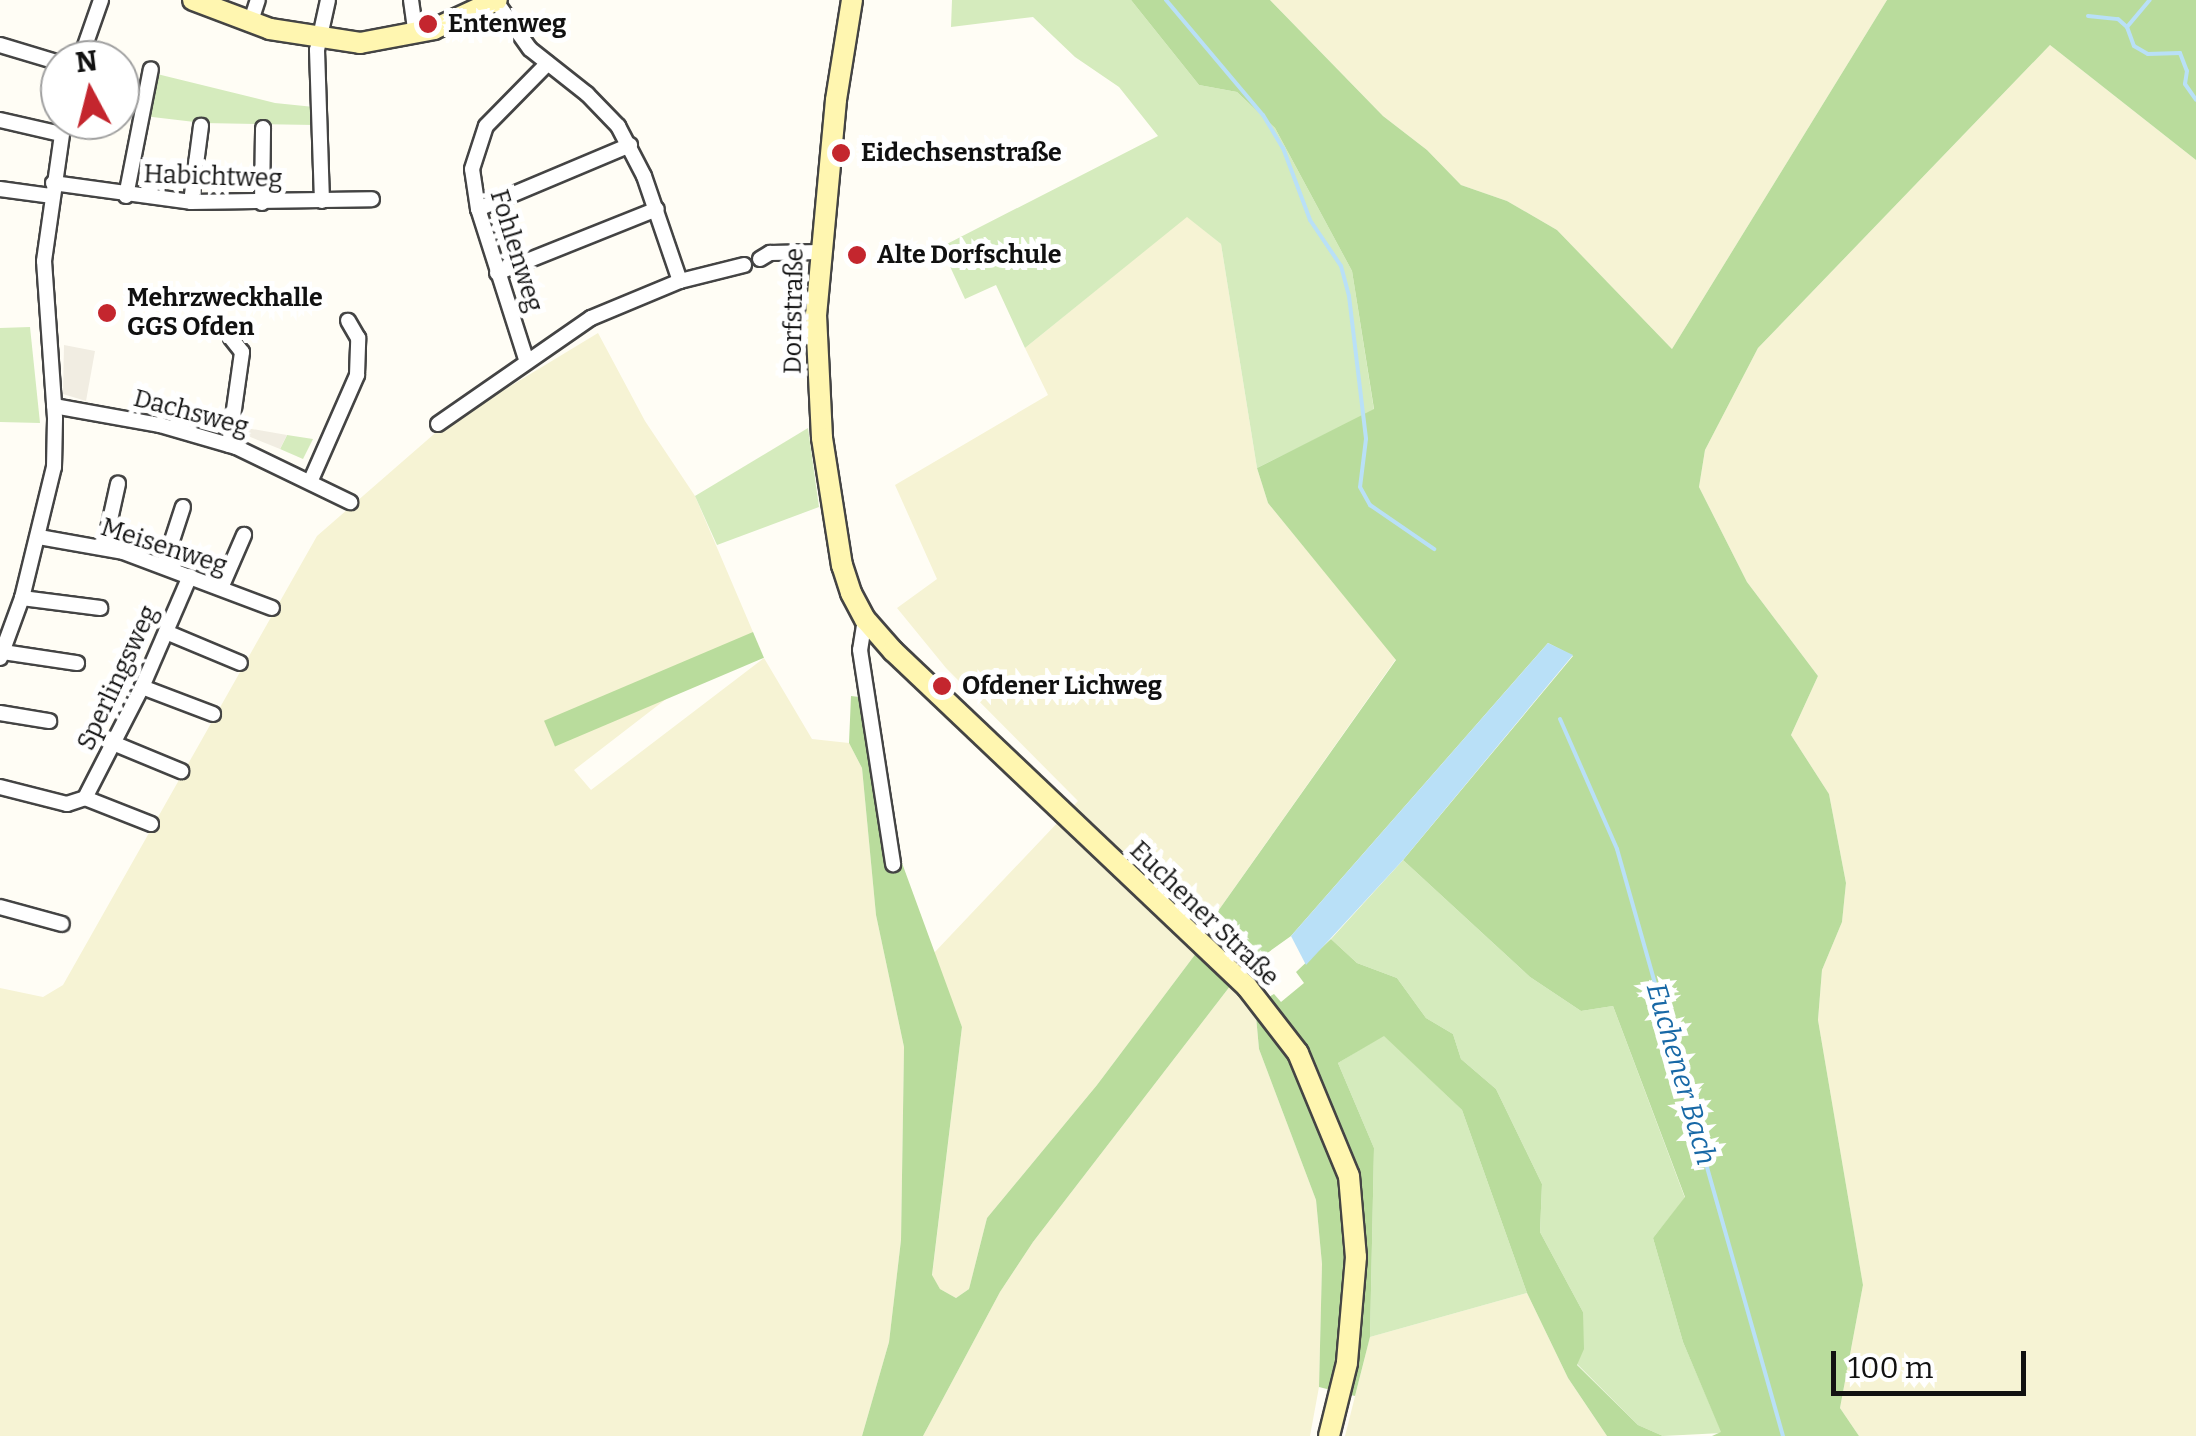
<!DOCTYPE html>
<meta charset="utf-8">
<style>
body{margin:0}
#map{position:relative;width:2196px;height:1436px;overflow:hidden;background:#fffdf5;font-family:Bitter,serif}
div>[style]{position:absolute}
.farmland>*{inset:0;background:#f6f3d4}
.green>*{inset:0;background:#d5ebbd}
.forest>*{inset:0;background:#b9dc9c;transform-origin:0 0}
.plaza>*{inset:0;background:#f1ede2}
.water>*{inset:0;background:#b9e0f7}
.stream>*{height:4px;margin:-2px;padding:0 2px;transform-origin:2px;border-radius:2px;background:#b9e0f7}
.roads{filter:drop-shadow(2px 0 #444) drop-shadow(-2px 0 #444) drop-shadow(0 2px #444) drop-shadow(0 -2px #444)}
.street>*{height:14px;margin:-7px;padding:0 7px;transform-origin:7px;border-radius:7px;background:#fff}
.secondary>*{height:20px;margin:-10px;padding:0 10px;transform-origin:10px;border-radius:10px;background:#fff6b0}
.dots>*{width:28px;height:28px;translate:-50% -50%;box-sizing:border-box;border:5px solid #fff;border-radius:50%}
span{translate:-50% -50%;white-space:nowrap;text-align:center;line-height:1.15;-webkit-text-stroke:10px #fff;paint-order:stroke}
.poi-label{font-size:25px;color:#111;font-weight:700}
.left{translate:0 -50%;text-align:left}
.street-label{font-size:25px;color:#111}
.water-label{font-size:28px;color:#1768a6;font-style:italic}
.north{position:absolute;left:40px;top:40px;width:100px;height:100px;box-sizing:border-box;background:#fff;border:2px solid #a0a0a0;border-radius:50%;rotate:353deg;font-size:28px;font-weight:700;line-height:40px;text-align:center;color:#111}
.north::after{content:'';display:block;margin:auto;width:35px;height:45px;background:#c4262e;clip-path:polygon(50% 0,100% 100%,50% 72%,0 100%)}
.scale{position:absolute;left:1831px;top:1351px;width:195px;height:45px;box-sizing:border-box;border:5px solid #111;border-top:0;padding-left:12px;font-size:30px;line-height:35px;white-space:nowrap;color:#111;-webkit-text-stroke:8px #fff;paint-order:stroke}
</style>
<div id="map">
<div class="farmland">
<div style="clip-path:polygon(1270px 0,1887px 0,1672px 349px,1557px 230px,1507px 201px,1461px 185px,1427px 150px,1383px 116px)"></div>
<div style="clip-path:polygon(2050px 45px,2196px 160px,2196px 1436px,1859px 1436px,1840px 1408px,1863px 1285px,1818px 1020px,1822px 970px,1842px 922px,1846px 883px,1829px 794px,1791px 735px,1818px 676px,1747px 582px,1699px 487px,1705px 450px,1758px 348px)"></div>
<div style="clip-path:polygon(1187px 216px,1221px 244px,1257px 468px,1268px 503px,1396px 659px,1211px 921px,1230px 948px,1255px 1005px,1259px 1049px,1316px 1200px,1322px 1264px,1319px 1387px,1310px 1436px,923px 1436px,1000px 1292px,1033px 1242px,1234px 981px,1197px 952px,1097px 1085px,987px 1218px,969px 1289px,956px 1298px,940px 1289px,932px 1276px,962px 1027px,933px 954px,1078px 801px,946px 668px,897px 608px,937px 579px,895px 485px,1048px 395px,1025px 348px)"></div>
<div style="clip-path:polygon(598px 333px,645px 421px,695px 496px,753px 632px,574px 770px,591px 790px,764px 658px,812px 739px,849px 743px,862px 768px,876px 915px,904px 1047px,901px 1240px,889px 1342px,862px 1436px,0 1436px,0 988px,43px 997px,63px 985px,317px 536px,441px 428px)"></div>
<div style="clip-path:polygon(1527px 1293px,1568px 1378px,1607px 1436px,1345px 1436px,1370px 1337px)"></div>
</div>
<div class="green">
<div style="clip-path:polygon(952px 0,1131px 0,1199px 85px,1237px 92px,1275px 128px,1352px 271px,1374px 410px,1257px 468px,1221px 244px,1187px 217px,1025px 348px,996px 285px,965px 299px,941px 247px,1158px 136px,1119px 87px,1075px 57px,1033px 17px,951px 27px)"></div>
<div style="clip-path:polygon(153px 73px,275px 103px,314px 107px,315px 125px,203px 123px,144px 116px)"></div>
<div style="clip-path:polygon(30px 327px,40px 423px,0 422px,0 328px)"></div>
<div style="clip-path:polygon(808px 428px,819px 507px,717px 545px,695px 496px)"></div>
<div style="clip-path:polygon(287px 435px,313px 439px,303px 459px,280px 449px)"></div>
<div style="clip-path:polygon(1403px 860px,1530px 977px,1581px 1011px,1613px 1006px,1685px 1198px,1653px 1238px,1683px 1342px,1722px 1433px,1663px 1436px,1638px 1425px,1577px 1364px,1583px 1312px,1540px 1232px,1542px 1184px,1496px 1089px,1461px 1059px,1453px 1034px,1426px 1018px,1397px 978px,1357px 963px,1331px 939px)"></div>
<div style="clip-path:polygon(1384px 1035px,1462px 1110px,1527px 1293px,1370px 1337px,1374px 1148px,1338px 1063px)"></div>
</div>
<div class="forest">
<div style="clip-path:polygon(1131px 0,1270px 0,1383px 116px,1427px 150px,1461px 185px,1507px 201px,1557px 230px,1672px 349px,1887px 0,2196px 0,2196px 160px,2050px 45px,1758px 348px,1705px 450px,1699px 487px,1747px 582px,1818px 676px,1791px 735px,1829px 794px,1846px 883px,1842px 922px,1822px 970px,1818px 1020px,1863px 1285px,1840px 1408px,1859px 1436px,1712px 1436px,1721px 1432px,1683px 1342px,1653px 1238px,1685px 1197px,1613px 1006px,1581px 1011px,1530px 977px,1403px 860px,1573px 656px,1548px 643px,1291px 936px,1241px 972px,1225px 954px,1230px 948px,1211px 921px,1396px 660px,1268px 503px,1257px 468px,1374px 409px,1352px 271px,1275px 128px,1237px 92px,1199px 85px)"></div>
<div style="left:753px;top:632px;width:28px;height:227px;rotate:67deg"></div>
<div style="clip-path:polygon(851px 696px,876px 699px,902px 863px,962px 1027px,932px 1275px,940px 1289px,956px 1298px,969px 1289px,987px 1218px,1097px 1085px,1197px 952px,1234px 981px,1033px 1242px,1000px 1292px,923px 1436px,862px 1436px,889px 1342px,901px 1240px,904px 1047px,876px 915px,862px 768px,849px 743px)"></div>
<div style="clip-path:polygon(1331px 939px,1357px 963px,1397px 978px,1426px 1018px,1453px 1034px,1461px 1059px,1496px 1089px,1542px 1184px,1540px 1232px,1583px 1312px,1584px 1349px,1577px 1365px,1638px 1425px,1663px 1436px,1607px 1436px,1568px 1378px,1527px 1293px,1462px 1110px,1384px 1036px,1338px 1063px,1374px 1148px,1370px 1337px,1355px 1396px,1319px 1387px,1322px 1264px,1316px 1200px,1259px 1049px,1255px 1005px,1274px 994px,1281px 1002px,1304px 983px,1296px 972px)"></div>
</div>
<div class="plaza">
<div style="clip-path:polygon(64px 345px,95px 351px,86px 401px,63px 394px)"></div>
<div style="clip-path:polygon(246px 428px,287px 435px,280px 449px,243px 434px)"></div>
</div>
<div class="water">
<div style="clip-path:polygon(1548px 643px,1573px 655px,1403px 860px,1306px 965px,1291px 936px)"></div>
</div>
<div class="stream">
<div style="left:1166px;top:0;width:150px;rotate:49.9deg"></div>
<div style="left:1263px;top:115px;width:39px;rotate:59deg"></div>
<div style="left:1283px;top:148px;width:77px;rotate:69.4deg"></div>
<div style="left:1310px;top:220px;width:55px;rotate:56deg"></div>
<div style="left:1341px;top:266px;width:31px;rotate:75deg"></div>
<div style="left:1349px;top:296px;width:144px;rotate:83.2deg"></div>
<div style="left:1366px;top:439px;width:48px;rotate:97.1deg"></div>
<div style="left:1360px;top:487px;width:21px;rotate:61deg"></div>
<div style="left:1370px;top:505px;width:78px;rotate:34.5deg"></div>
<div style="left:2088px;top:16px;width:30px;rotate:6deg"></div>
<div style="left:2118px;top:19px;width:12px;rotate:42deg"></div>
<div style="left:2127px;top:27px;width:20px;rotate:70deg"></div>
<div style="left:2134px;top:46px;width:16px;rotate:30deg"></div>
<div style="left:2148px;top:54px;width:32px;rotate:-2deg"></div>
<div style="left:2180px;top:53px;width:19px;rotate:69deg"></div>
<div style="left:2187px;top:71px;width:13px;rotate:99deg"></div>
<div style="left:2185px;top:84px;width:19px;rotate:55deg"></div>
<div style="left:2127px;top:27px;width:35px;rotate:-50deg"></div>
<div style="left:1560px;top:719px;width:142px;rotate:66.3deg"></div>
<div style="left:1617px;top:849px;width:610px;rotate:74.21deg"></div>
</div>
<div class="roads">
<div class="street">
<div style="left:411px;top:0;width:34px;rotate:82deg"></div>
<div style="left:495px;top:0;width:60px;rotate:54.5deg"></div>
<div style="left:530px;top:49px;width:73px;rotate:38.3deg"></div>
<div style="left:587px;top:94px;width:45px;rotate:45.9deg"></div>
<div style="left:618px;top:126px;width:56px;rotate:62.5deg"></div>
<div style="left:644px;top:176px;width:111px;rotate:71.1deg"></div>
<div style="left:250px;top:24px;width:25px;rotate:-72deg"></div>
<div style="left:0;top:45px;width:63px;rotate:16.7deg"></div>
<div style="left:80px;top:60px;width:64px;rotate:-70.7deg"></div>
<div style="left:0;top:120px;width:63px;rotate:12.9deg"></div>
<div style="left:53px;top:183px;width:139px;rotate:7.8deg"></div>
<div style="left:191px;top:202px;width:181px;rotate:-0.9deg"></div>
<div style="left:0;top:189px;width:51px;rotate:7.8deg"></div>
<div style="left:126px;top:196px;width:129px;rotate:-78.9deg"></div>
<div style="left:322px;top:201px;width:151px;rotate:-91.9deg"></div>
<div style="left:317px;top:50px;width:51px;rotate:-77.6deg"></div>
<div style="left:191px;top:202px;width:77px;rotate:-82.5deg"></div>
<div style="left:262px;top:203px;width:75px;rotate:-89.2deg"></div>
<div style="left:478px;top:209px;width:165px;rotate:-22.8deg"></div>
<div style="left:760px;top:259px;width:12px;rotate:-31deg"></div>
<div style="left:770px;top:253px;width:50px;rotate:-1.1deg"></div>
<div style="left:497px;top:273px;width:172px;rotate:-21.8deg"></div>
<div style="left:526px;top:359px;width:157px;rotate:-107.7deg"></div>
<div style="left:478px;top:209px;width:40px;rotate:-98.5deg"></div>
<div style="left:472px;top:169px;width:45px;rotate:-72deg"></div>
<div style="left:486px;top:126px;width:88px;rotate:-45.5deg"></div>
<div style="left:54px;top:406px;width:108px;rotate:10.2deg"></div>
<div style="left:160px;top:425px;width:79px;rotate:16.1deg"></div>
<div style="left:236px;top:447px;width:127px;rotate:25.8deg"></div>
<div style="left:438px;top:424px;width:186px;rotate:-34.7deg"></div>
<div style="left:591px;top:318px;width:96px;rotate:-22.6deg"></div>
<div style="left:680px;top:281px;width:66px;rotate:-14deg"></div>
<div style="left:229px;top:445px;width:94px;rotate:-82deg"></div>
<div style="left:242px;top:352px;width:18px;rotate:-128deg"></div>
<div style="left:311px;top:480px;width:115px;rotate:-66.3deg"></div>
<div style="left:357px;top:375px;width:37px;rotate:-88deg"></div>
<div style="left:358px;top:338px;width:20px;rotate:-120deg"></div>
<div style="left:39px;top:537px;width:85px;rotate:10.1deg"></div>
<div style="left:123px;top:552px;width:159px;rotate:20.6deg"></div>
<div style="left:104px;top:547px;width:65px;rotate:-77.5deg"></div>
<div style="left:164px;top:565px;width:61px;rotate:-71.9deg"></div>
<div style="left:221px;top:588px;width:58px;rotate:-66.5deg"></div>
<div style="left:22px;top:598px;width:79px;rotate:7.3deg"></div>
<div style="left:865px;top:619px;width:31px;rotate:99deg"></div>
<div style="left:860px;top:650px;width:217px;rotate:81.2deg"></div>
<div style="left:166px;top:632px;width:80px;rotate:22.7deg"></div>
<div style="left:3px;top:652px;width:75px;rotate:8.5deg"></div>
<div style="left:0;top:658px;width:64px;rotate:-69.9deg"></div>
<div style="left:22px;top:598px;width:135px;rotate:-76.3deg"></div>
<div style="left:54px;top:467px;width:49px;rotate:-88.8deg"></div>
<div style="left:55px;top:418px;width:157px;rotate:-94deg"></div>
<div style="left:44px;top:261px;width:142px;rotate:-81.9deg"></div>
<div style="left:142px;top:687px;width:76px;rotate:20.8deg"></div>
<div style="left:0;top:713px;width:50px;rotate:9.3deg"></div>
<div style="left:113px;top:743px;width:74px;rotate:22.4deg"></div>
<div style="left:0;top:787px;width:69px;rotate:14.2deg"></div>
<div style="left:67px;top:804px;width:19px;rotate:-18deg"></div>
<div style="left:85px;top:798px;width:71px;rotate:21.5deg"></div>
<div style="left:85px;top:798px;width:125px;rotate:-62.8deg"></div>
<div style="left:142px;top:687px;width:121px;rotate:-66.6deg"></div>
<div style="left:0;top:907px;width:64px;rotate:15.3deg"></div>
</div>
<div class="secondary">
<div style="left:193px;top:0;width:82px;rotate:20.6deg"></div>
<div style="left:270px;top:29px;width:91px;rotate:8.8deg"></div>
<div style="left:360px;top:43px;width:75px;rotate:-10.7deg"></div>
<div style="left:434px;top:29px;width:69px;rotate:-24.7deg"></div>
<div style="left:852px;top:0;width:101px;rotate:99.1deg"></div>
<div style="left:836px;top:100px;width:216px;rotate:95.3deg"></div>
<div style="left:816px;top:315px;width:123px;rotate:87.2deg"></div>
<div style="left:822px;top:438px;width:129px;rotate:81.1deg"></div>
<div style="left:842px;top:565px;width:29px;rotate:72deg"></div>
<div style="left:851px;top:593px;width:30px;rotate:62deg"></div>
<div style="left:865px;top:619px;width:43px;rotate:48.8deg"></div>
<div style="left:893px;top:651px;width:488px;rotate:43.5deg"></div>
<div style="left:1247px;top:987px;width:83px;rotate:52.3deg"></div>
<div style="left:1298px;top:1053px;width:133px;rotate:67.5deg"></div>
<div style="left:1349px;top:1176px;width:81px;rotate:85.1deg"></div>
<div style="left:1356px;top:1257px;width:106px;rotate:94.9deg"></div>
<div style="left:1347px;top:1363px;width:75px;rotate:103.9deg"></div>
</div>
</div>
<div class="dots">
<div style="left:428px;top:24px;background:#c4262e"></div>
<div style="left:841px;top:153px;background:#c4262e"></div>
<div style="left:857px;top:255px;background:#c4262e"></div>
<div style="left:107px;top:313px;background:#c4262e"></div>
<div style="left:942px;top:686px;background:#c4262e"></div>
</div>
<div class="poi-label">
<span class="left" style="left:448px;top:24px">Entenweg</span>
<span class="left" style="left:861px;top:153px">Eidechsenstraße</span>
<span class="left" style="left:877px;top:255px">Alte Dorfschule</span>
<span class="left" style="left:127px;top:313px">Mehrzweckhalle<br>GGS Ofden</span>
<span class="left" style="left:962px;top:686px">Ofdener Lichweg</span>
</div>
<div class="street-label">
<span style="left:213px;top:177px;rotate:2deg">Habichtweg</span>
<span style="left:516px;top:251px;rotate:73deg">Fohlenweg</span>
<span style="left:794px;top:311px;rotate:-89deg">Dorfstraße</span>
<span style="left:191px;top:413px;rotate:15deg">Dachsweg</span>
<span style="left:164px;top:547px;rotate:18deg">Meisenweg</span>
<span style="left:118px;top:678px;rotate:-65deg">Sperlingsweg</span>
<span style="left:1204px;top:914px;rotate:44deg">Euchener Straße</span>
</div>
<div class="water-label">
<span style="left:1681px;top:1074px;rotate:74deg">Euchener Bach</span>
</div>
<div class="north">N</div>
<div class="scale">100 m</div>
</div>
